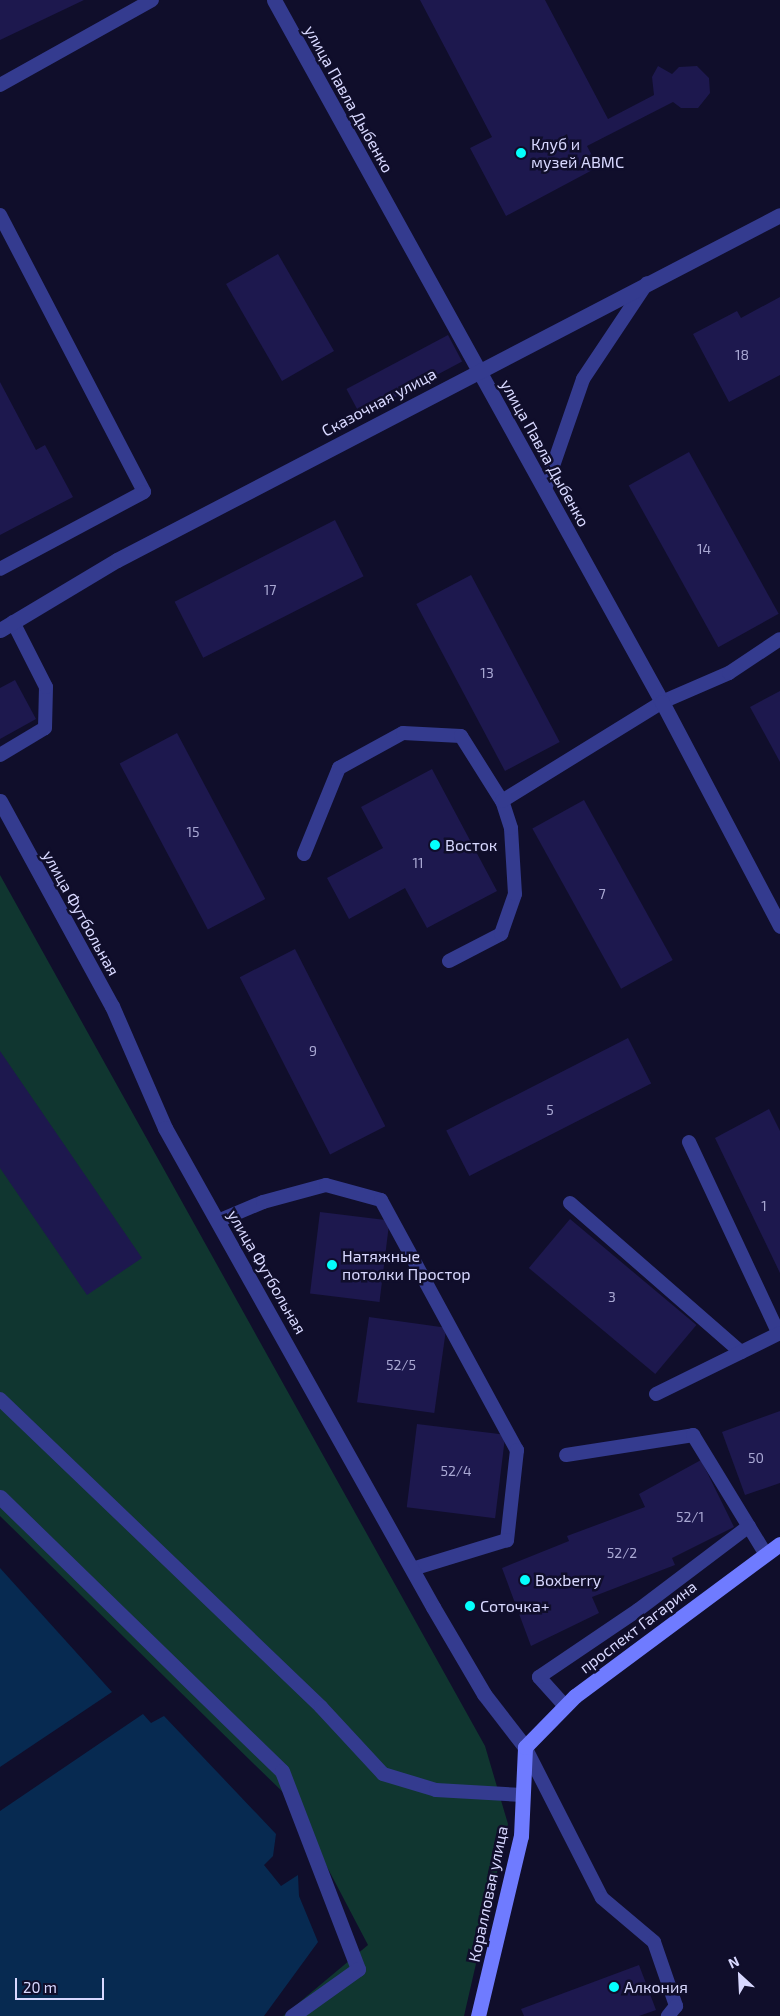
<!DOCTYPE html>
<meta charset="utf-8">
<style>
body{margin:0}
#map{position:relative;width:780px;height:2016px;overflow:hidden;background:#100e2b;font-family:"Exo 2",sans-serif}
div>[style]{position:absolute}
.green>*{inset:0;background:#103630}
.water>*{inset:0;background:#072a51}
.building>*{inset:0;background:#1d184e;transform-origin:0 0}
.lane>*{height:14px;margin:-7px;padding:0 7px;transform-origin:7px;border-radius:7px;background:#343b8f}
.street>*{height:15px;margin:-7.5px;padding:0 7.5px;transform-origin:7.5px;border-radius:7.5px;background:#343b8f}
.secondary>*{height:15px;margin:-7.5px;padding:0 7.5px;transform-origin:7.5px;border-radius:7.5px;background:#6f7bff}
.dots>*{width:14px;height:14px;translate:-50% -50%;box-sizing:border-box;border:2px solid #100e2b;border-radius:50%}
span{translate:-50% -50%;white-space:nowrap;text-align:center;line-height:1.15;-webkit-text-stroke:5px #100e2b;paint-order:stroke}
.number-label{font-size:14px;color:#a9a8d3}
.number-label span{-webkit-text-stroke-width:0}
.street-label{font-size:16px;color:#d8d8ff}
.poi-label{font-size:16px;color:#d8d8ff}
.left{translate:0 -50%;text-align:left}
.north{position:absolute;left:715px;top:1951px;width:50px;height:50px;-webkit-text-stroke:4px #100e2b;paint-order:stroke;rotate:335deg;font-size:14px;font-weight:700;line-height:20px;text-align:center;color:#d8d8ff}
.north::after{content:'';display:block;margin:auto;width:18px;height:22px;background:#d8d8ff;clip-path:polygon(50% 0,100% 100%,50% 72%,0 100%)}
.scale{position:absolute;left:15px;top:1978px;width:89px;height:22px;box-sizing:border-box;border:2px solid #d8d8ff;border-top:0;padding-left:6px;font-size:15px;line-height:18px;white-space:nowrap;color:#d8d8ff;-webkit-text-stroke:4px #100e2b;paint-order:stroke}
</style>
<div id="map">
<div class="green">
<div style="clip-path:polygon(0 875px,485px 1746px,508px 1824px,464px 2016px,283px 2016px,368px 1945px,293px 1802px,0 1516px)"></div>
</div>
<div class="water">
<div style="clip-path:polygon(0 1568px,112px 1692px,0 1767px)"></div>
<div style="clip-path:polygon(143px 1714px,151px 1723px,164px 1716px,276px 1834px,273px 1856px,264px 1865px,281px 1886px,298px 1875px,299px 1896px,318px 1942px,264px 2016px,0 2016px,0 1811px)"></div>
</div>
<div class="building">
<div style="clip-path:polygon(0 0,84px 0,0 40px)"></div>
<div style="clip-path:polygon(420px 0,545px 0,608px 119px,654px 95px,652px 77px,658px 66px,672px 74px,679px 67px,697px 66px,709px 78px,710px 93px,698px 108px,681px 108px,673px 102px,587px 146px,598px 167px,506px 216px,470px 148px,492px 137px)"></div>
<div style="left:278px;top:254px;width:112px;height:60px;rotate:60deg"></div>
<div style="clip-path:polygon(780px 297px,780px 375px,729px 402px,693px 334px,737px 311px,741px 318px)"></div>
<div style="left:448px;top:335px;width:30px;height:115px;rotate:62deg"></div>
<div style="clip-path:polygon(0 382px,36px 450px,45px 445px,73px 497px,0 535px)"></div>
<div style="left:689px;top:452px;width:185px;height:69px;rotate:61deg"></div>
<div style="left:335px;top:520px;width:63px;height:180px;rotate:63deg"></div>
<div style="left:471px;top:575px;width:189px;height:62px;rotate:62deg"></div>
<div style="clip-path:polygon(15px 680px,36px 719px,0 739px,0 688px)"></div>
<div style="clip-path:polygon(780px 691px,780px 762px,750px 707px)"></div>
<div style="left:177px;top:733px;width:188px;height:65px;rotate:62deg"></div>
<div style="clip-path:polygon(432px 769px,497px 891px,427px 928px,405px 888px,349px 919px,327px 878px,383px 848px,361px 807px)"></div>
<div style="left:584px;top:800px;width:183px;height:59px;rotate:61deg"></div>
<div style="left:295px;top:949px;width:199px;height:62px;rotate:63deg"></div>
<div style="left:628px;top:1038px;width:51px;height:204px;rotate:63deg"></div>
<div style="clip-path:polygon(0 1051px,142px 1258px,87px 1295px,0 1168px)"></div>
<div style="clip-path:polygon(769px 1109px,780px 1131px,780px 1273px,715px 1138px)"></div>
<div style="left:320px;top:1212px;width:70px;height:82px;rotate:7deg"></div>
<div style="left:570px;top:1219px;width:165px;height:64px;rotate:40deg"></div>
<div style="left:369px;top:1317px;width:78px;height:86px;rotate:8deg"></div>
<div style="clip-path:polygon(780px 1411px,780px 1483px,745px 1495px,722px 1432px)"></div>
<div style="left:417px;top:1424px;width:89px;height:84px;rotate:7deg"></div>
<div style="clip-path:polygon(701px 1460px,734px 1527px,672px 1558px,675px 1565px,592px 1597px,599px 1613px,531px 1646px,502px 1568px,569px 1541px,567px 1536px,645px 1507px,639px 1494px)"></div>
<div style="clip-path:polygon(639px 1965px,656px 2010px,639px 2016px,524px 2016px,521px 2009px)"></div>
</div>
<div class="lane">
<div style="left:0;top:85px;width:174px;rotate:-29.2deg"></div>
<div style="left:0;top:215px;width:312px;rotate:62.5deg"></div>
<div style="left:144px;top:492px;width:163px;rotate:151.9deg"></div>
<div style="left:545px;top:489px;width:116px;rotate:-70.9deg"></div>
<div style="left:583px;top:379px;width:115px;rotate:-56.3deg"></div>
<div style="left:0;top:755px;width:52px;rotate:-31deg"></div>
<div style="left:45px;top:728px;width:41px;rotate:-88.6deg"></div>
<div style="left:46px;top:687px;width:73px;rotate:-116.9deg"></div>
<div style="left:304px;top:854px;width:93px;rotate:-67.9deg"></div>
<div style="left:339px;top:768px;width:73px;rotate:-28.7deg"></div>
<div style="left:403px;top:733px;width:58px;rotate:3deg"></div>
<div style="left:461px;top:736px;width:77px;rotate:57.8deg"></div>
<div style="left:449px;top:961px;width:59px;rotate:-27.4deg"></div>
<div style="left:501px;top:934px;width:42px;rotate:-70.7deg"></div>
<div style="left:515px;top:894px;width:66px;rotate:-93.5deg"></div>
<div style="left:511px;top:828px;width:28px;rotate:-108deg"></div>
<div style="left:502px;top:801px;width:188px;rotate:-31.7deg"></div>
<div style="left:662px;top:702px;width:73px;rotate:-23.4deg"></div>
<div style="left:729px;top:673px;width:61px;rotate:-33.7deg"></div>
<div style="left:689px;top:1142px;width:212px;rotate:64.9deg"></div>
<div style="left:570px;top:1203px;width:227px;rotate:41.1deg"></div>
<div style="left:218px;top:1221px;width:49px;rotate:-22.9deg"></div>
<div style="left:263px;top:1202px;width:65px;rotate:-15.1deg"></div>
<div style="left:326px;top:1185px;width:57px;rotate:15.3deg"></div>
<div style="left:381px;top:1200px;width:285px;rotate:61.5deg"></div>
<div style="left:517px;top:1450px;width:91px;rotate:96.3deg"></div>
<div style="left:507px;top:1540px;width:99px;rotate:163deg"></div>
<div style="left:656px;top:1394px;width:138px;rotate:-26.2deg"></div>
<div style="left:0;top:1399px;width:445px;rotate:43.8deg"></div>
<div style="left:321px;top:1707px;width:91px;rotate:47.2deg"></div>
<div style="left:383px;top:1774px;width:55px;rotate:16.8deg"></div>
<div style="left:436px;top:1790px;width:87px;rotate:3.3deg"></div>
<div style="left:566px;top:1455px;width:129px;rotate:-8.9deg"></div>
<div style="left:693px;top:1435px;width:138px;rotate:58.6deg"></div>
<div style="left:565px;top:1706px;width:39px;rotate:-132deg"></div>
<div style="left:539px;top:1677px;width:120px;rotate:-34.1deg"></div>
<div style="left:638px;top:1610px;width:139px;rotate:-37.1deg"></div>
<div style="left:525px;top:1747px;width:169px;rotate:63deg"></div>
<div style="left:602px;top:1898px;width:68px;rotate:40.2deg"></div>
<div style="left:654px;top:1942px;width:68px;rotate:71deg"></div>
<div style="left:676px;top:2006px;width:13px;rotate:129deg"></div>
</div>
<div class="street">
<div style="left:274px;top:0;width:802px;rotate:61.07deg"></div>
<div style="left:662px;top:702px;width:253px;rotate:62.2deg"></div>
<div style="left:0;top:630px;width:136px;rotate:-30.9deg"></div>
<div style="left:117px;top:560px;width:747px;rotate:-27.49deg"></div>
<div style="left:0;top:801px;width:234px;rotate:61.4deg"></div>
<div style="left:112px;top:1006px;width:133px;rotate:66.5deg"></div>
<div style="left:165px;top:1128px;width:549px;rotate:60.77deg"></div>
<div style="left:433px;top:1607px;width:101px;rotate:59.6deg"></div>
<div style="left:484px;top:1694px;width:67px;rotate:52.3deg"></div>
<div style="left:0;top:1497px;width:393px;rotate:44.2deg"></div>
<div style="left:282px;top:1771px;width:212px;rotate:69deg"></div>
<div style="left:358px;top:1969px;width:81px;rotate:144.5deg"></div>
</div>
<div class="secondary">
<div style="left:478px;top:2016px;width:185px;rotate:-76.6deg"></div>
<div style="left:521px;top:1836px;width:89px;rotate:-87.4deg"></div>
<div style="left:525px;top:1747px;width:71px;rotate:-45.6deg"></div>
<div style="left:575px;top:1696px;width:255px;rotate:-36.6deg"></div>
</div>
<div class="dots">
<div style="left:521px;top:153px;background:#04fffd"></div>
<div style="left:435px;top:845px;background:#04fffd"></div>
<div style="left:332px;top:1265px;background:#04fffd"></div>
<div style="left:525px;top:1580px;background:#04fffd"></div>
<div style="left:470px;top:1606px;background:#04fffd"></div>
<div style="left:614px;top:1987px;background:#04fffd"></div>
</div>
<div class="number-label">
<span style="left:742px;top:355px">18</span>
<span style="left:704px;top:549px">14</span>
<span style="left:270px;top:590px">17</span>
<span style="left:487px;top:673px">13</span>
<span style="left:193px;top:832px">15</span>
<span style="left:418px;top:863px">11</span>
<span style="left:602px;top:894px">7</span>
<span style="left:313px;top:1051px">9</span>
<span style="left:550px;top:1110px">5</span>
<span style="left:764px;top:1206px">1</span>
<span style="left:612px;top:1297px">3</span>
<span style="left:401px;top:1365px">52/5</span>
<span style="left:756px;top:1458px">50</span>
<span style="left:456px;top:1471px">52/4</span>
<span style="left:690px;top:1517px">52/1</span>
<span style="left:622px;top:1553px">52/2</span>
</div>
<div class="street-label">
<span style="left:349px;top:99px;rotate:61deg">улица Павла Дыбенко</span>
<span style="left:379px;top:402px;rotate:-28deg">Сказочная улица</span>
<span style="left:545px;top:453px;rotate:61deg">улица Павла Дыбенко</span>
<span style="left:81px;top:913px;rotate:61deg">улица Футбольная</span>
<span style="left:267px;top:1272px;rotate:60deg">улица Футбольная</span>
<span style="left:638px;top:1627px;rotate:-37deg">проспект Гагарина</span>
<span style="left:488px;top:1894px;rotate:-78deg">Коралловая улица</span>
</div>
<div class="poi-label">
<span class="left" style="left:531px;top:153px">Клуб и<br>музей АВМС</span>
<span class="left" style="left:445px;top:845px">Восток</span>
<span class="left" style="left:342px;top:1265px">Натяжные<br>потолки Простор</span>
<span class="left" style="left:535px;top:1580px">Boxberry</span>
<span class="left" style="left:480px;top:1606px">Соточка+</span>
<span class="left" style="left:624px;top:1987px">Алкония</span>
</div>
<div class="north">N</div>
<div class="scale">20 m</div>
</div>
